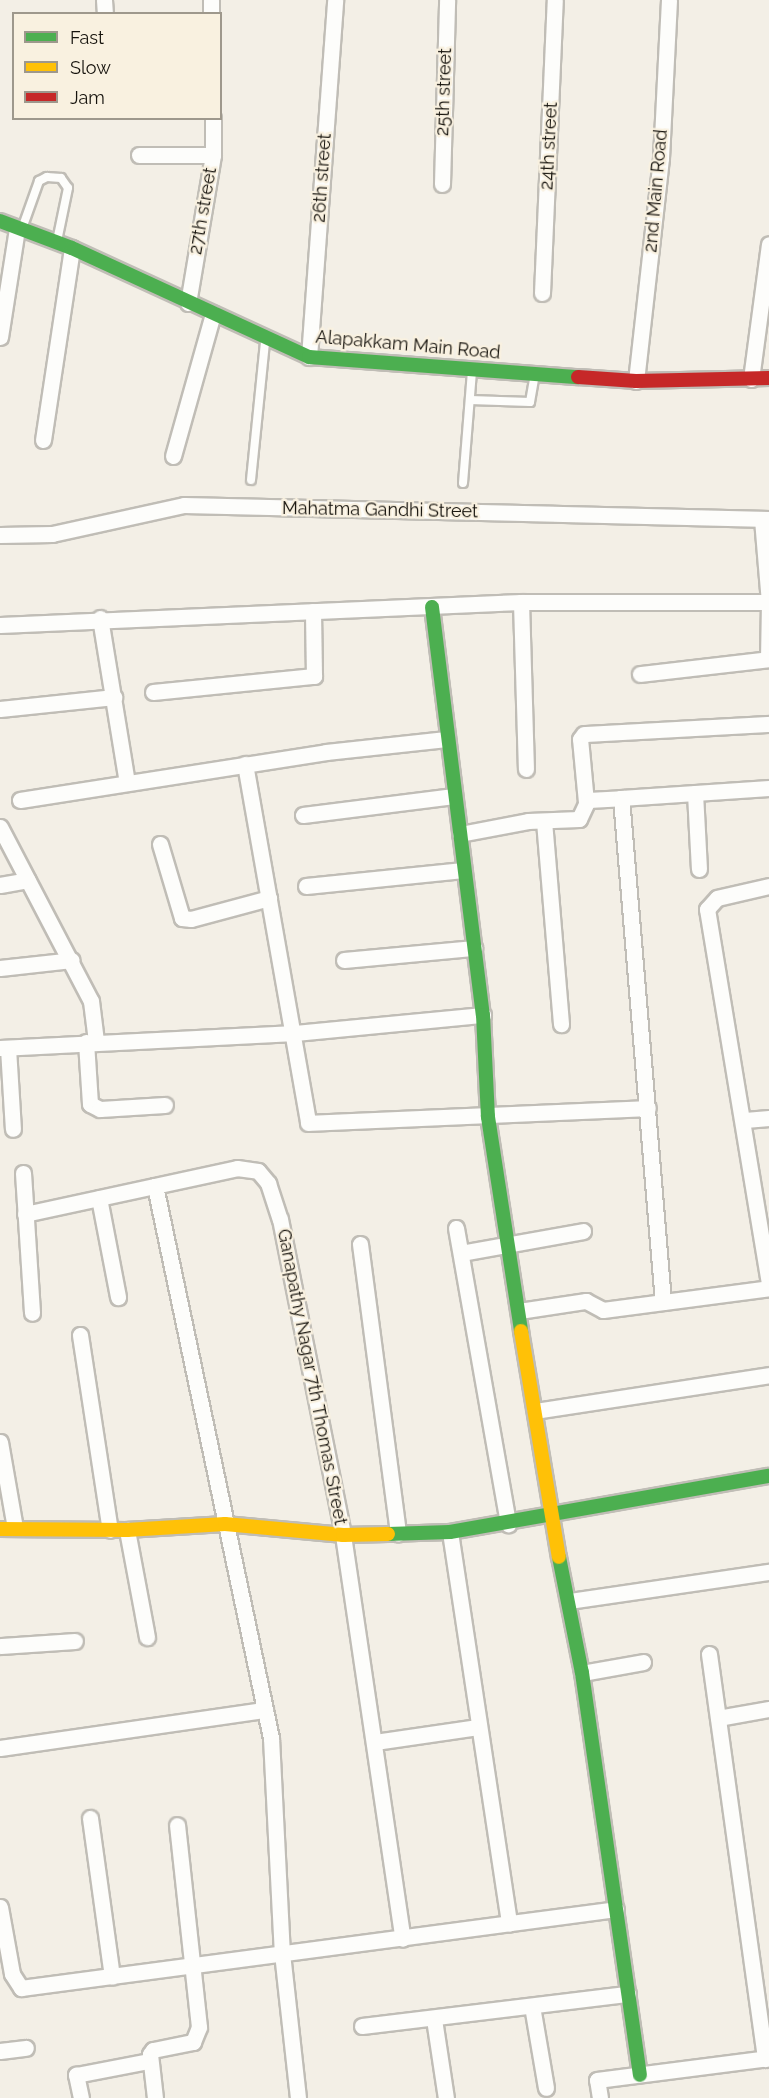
<!DOCTYPE html>
<style>
body{margin:0}
#map{position:relative;width:769px;height:2098px;overflow:hidden;background:#f3efe6;font-family:Raleway,sans-serif}
div>[style]{position:absolute}
.roads{filter:drop-shadow(2px 0 #c0bdb6) drop-shadow(-2px 0 #c0bdb6) drop-shadow(0 2px #c0bdb6) drop-shadow(0 -2px #c0bdb6)}
.lane>*{height:8px;margin:-4px;padding:0 4px;transform-origin:4px;border-radius:4px;background:#fdfdfb}
.street>*{height:15px;margin:-7.5px;padding:0 7.5px;transform-origin:7.5px;border-radius:7.5px;background:#fdfdfb}
.fast>*{height:14px;margin:-7px;padding:0 7px;transform-origin:7px;border-radius:7px;background:#4caf50}
.slow>*{height:14px;margin:-7px;padding:0 7px;transform-origin:7px;border-radius:7px;background:#ffc107}
.jam>*{height:14px;margin:-7px;padding:0 7px;transform-origin:7px;border-radius:7px;background:#c62828}
span{translate:-50% -50%;white-space:nowrap;text-align:center;line-height:1.15;-webkit-text-stroke:4.5px #f9f1e0;paint-order:stroke}
.street-label{font-size:18px;color:#16130d}
.legend{position:absolute;left:12px;top:12px;width:210px;height:108px;box-sizing:border-box;background:#f9f1e0;border:2px solid #9e988c;margin:0;padding:8px 10px;list-style:none;font-size:18px;color:#16130d}
.legend li{display:flex;align-items:center;gap:12px;height:30px}
.legend b{width:30px;border:2px solid #9e988c}
</style>
<div id="map">
<div class="roads">
<div class="lane">
<div style="left:23px;top:226px;width:48px;rotate:-70.4deg"></div>
<div style="left:39px;top:181px;width:9px;rotate:-27deg"></div>
<div style="left:47px;top:177px;width:14px;rotate:4deg"></div>
<div style="left:61px;top:178px;width:12px;rotate:55deg"></div>
<div style="left:68px;top:188px;width:54px;rotate:101.7deg"></div>
<div style="left:470px;top:400px;width:60px;rotate:1.9deg"></div>
<div style="left:530px;top:402px;width:27px;rotate:-80deg"></div>
<div style="left:251px;top:480px;width:140px;rotate:-84.2deg"></div>
<div style="left:463px;top:483px;width:112px;rotate:-85.4deg"></div>
</div>
<div class="street">
<div style="left:104px;top:0;width:14px;rotate:86deg"></div>
<div style="left:211px;top:0;width:14px;rotate:90deg"></div>
<div style="left:139px;top:155px;width:74px"></div>
<div style="left:442px;top:184px;width:184px;rotate:-88.4deg"></div>
<div style="left:542px;top:293px;width:293px;rotate:-87.5deg"></div>
<div style="left:188px;top:303px;width:150px;rotate:-80.4deg"></div>
<div style="left:213px;top:155px;width:37px;rotate:-90deg"></div>
<div style="left:0;top:337px;width:109px;rotate:-81.1deg"></div>
<div style="left:309px;top:357px;width:358px;rotate:-85.8deg"></div>
<div style="left:751px;top:379px;width:136px;rotate:-82.4deg"></div>
<div style="left:636px;top:381px;width:224px;rotate:-83.6deg"></div>
<div style="left:661px;top:158px;width:158px;rotate:-87.1deg"></div>
<div style="left:43px;top:440px;width:194px;rotate:-81.4deg"></div>
<div style="left:173px;top:456px;width:148px;rotate:-74.3deg"></div>
<div style="left:762px;top:519px;width:83px;rotate:85.2deg"></div>
<div style="left:769px;top:602px;width:57px;rotate:91deg"></div>
<div style="left:0;top:535px;width:52px;rotate:-1.1deg"></div>
<div style="left:52px;top:534px;width:135px;rotate:-12.4deg"></div>
<div style="left:184px;top:505px;width:585px;rotate:1.37deg"></div>
<div style="left:521px;top:602px;width:167px;rotate:88.3deg"></div>
<div style="left:100px;top:618px;width:166px;rotate:80.7deg"></div>
<div style="left:0;top:625px;width:522px;rotate:-2.53deg"></div>
<div style="left:521px;top:602px;width:248px"></div>
<div style="left:640px;top:674px;width:130px;rotate:-6.6deg"></div>
<div style="left:153px;top:692px;width:162px;rotate:-5.7deg"></div>
<div style="left:314px;top:676px;width:65px;rotate:-90.9deg"></div>
<div style="left:0;top:709px;width:115px;rotate:-6deg"></div>
<div style="left:245px;top:764px;width:364px;rotate:80deg"></div>
<div style="left:308px;top:1123px;width:340px;rotate:-2.5deg"></div>
<div style="left:695px;top:793px;width:76px;rotate:87deg"></div>
<div style="left:20px;top:800px;width:310px;rotate:-8.9deg"></div>
<div style="left:326px;top:752px;width:121px;rotate:-6.2deg"></div>
<div style="left:586px;top:802px;width:63px;rotate:-95.4deg"></div>
<div style="left:580px;top:739px;width:6px;rotate:-51deg"></div>
<div style="left:584px;top:734px;width:185px;rotate:-3.1deg"></div>
<div style="left:303px;top:815px;width:152px;rotate:-7.2deg"></div>
<div style="left:544px;top:821px;width:204px;rotate:85.2deg"></div>
<div style="left:0;top:827px;width:196px;rotate:62.4deg"></div>
<div style="left:91px;top:1001px;width:40px;rotate:82.9deg"></div>
<div style="left:460px;top:834px;width:69px;rotate:-10.8deg"></div>
<div style="left:528px;top:821px;width:51px;rotate:-2.2deg"></div>
<div style="left:579px;top:819px;width:21px;rotate:-65deg"></div>
<div style="left:588px;top:800px;width:33px;rotate:-3deg"></div>
<div style="left:160px;top:844px;width:77px;rotate:73.4deg"></div>
<div style="left:182px;top:918px;width:9px;rotate:6deg"></div>
<div style="left:191px;top:919px;width:81px;rotate:-15.1deg"></div>
<div style="left:0;top:885px;width:28px;rotate:-10deg"></div>
<div style="left:306px;top:886px;width:158px;rotate:-5.8deg"></div>
<div style="left:769px;top:886px;width:53px;rotate:167deg"></div>
<div style="left:717px;top:898px;width:15px;rotate:132deg"></div>
<div style="left:707px;top:909px;width:381px;rotate:80.6deg"></div>
<div style="left:344px;top:960px;width:131px;rotate:-5.3deg"></div>
<div style="left:0;top:968px;width:72px;rotate:-6.3deg"></div>
<div style="left:86px;top:1042px;width:62px;rotate:86.3deg"></div>
<div style="left:90px;top:1104px;width:11px;rotate:27deg"></div>
<div style="left:100px;top:1109px;width:65px;rotate:-3.5deg"></div>
<div style="left:0;top:1048px;width:295px;rotate:-2.9deg"></div>
<div style="left:295px;top:1033px;width:189px;rotate:-5.5deg"></div>
<div style="left:8px;top:1048px;width:81px;rotate:86.5deg"></div>
<div style="left:745px;top:1120px;width:24px;rotate:-5deg"></div>
<div style="left:23px;top:1173px;width:140px;rotate:86.3deg"></div>
<div style="left:155px;top:1186px;width:564px;rotate:78.13deg"></div>
<div style="left:271px;top:1738px;width:215px;rotate:87.1deg"></div>
<div style="left:282px;top:1953px;width:146px;rotate:83.7deg"></div>
<div style="left:99px;top:1198px;width:101px;rotate:79.1deg"></div>
<div style="left:25px;top:1214px;width:217px;rotate:-12.2deg"></div>
<div style="left:237px;top:1168px;width:21px;rotate:8deg"></div>
<div style="left:258px;top:1171px;width:16px;rotate:50deg"></div>
<div style="left:268px;top:1183px;width:38px;rotate:72deg"></div>
<div style="left:280px;top:1219px;width:322px;rotate:78.7deg"></div>
<div style="left:343px;top:1535px;width:408px;rotate:81.6deg"></div>
<div style="left:456px;top:1228px;width:301px;rotate:80deg"></div>
<div style="left:360px;top:1244px;width:292px;rotate:82.5deg"></div>
<div style="left:461px;top:1253px;width:124px;rotate:-10.2deg"></div>
<div style="left:663px;top:1302px;width:506px;rotate:-94.76deg"></div>
<div style="left:621px;top:798px;width:148px;rotate:-3.9deg"></div>
<div style="left:519px;top:1311px;width:68px;rotate:-8.5deg"></div>
<div style="left:586px;top:1301px;width:19px;rotate:28deg"></div>
<div style="left:603px;top:1310px;width:167px;rotate:-7.5deg"></div>
<div style="left:80px;top:1335px;width:197px;rotate:81.3deg"></div>
<div style="left:535px;top:1411px;width:237px;rotate:-8.7deg"></div>
<div style="left:0;top:1442px;width:87px;rotate:80.1deg"></div>
<div style="left:127px;top:1530px;width:109px;rotate:79.4deg"></div>
<div style="left:450px;top:1532px;width:396px;rotate:81.4deg"></div>
<div style="left:569px;top:1601px;width:202px;rotate:-8.3deg"></div>
<div style="left:0;top:1646px;width:75px;rotate:-3.8deg"></div>
<div style="left:709px;top:1654px;width:409px;rotate:82.1deg"></div>
<div style="left:582px;top:1673px;width:62px;rotate:-10.2deg"></div>
<div style="left:718px;top:1718px;width:52px;rotate:-10deg"></div>
<div style="left:375px;top:1742px;width:104px;rotate:-8.3deg"></div>
<div style="left:0;top:1748px;width:268px;rotate:-8.2deg"></div>
<div style="left:90px;top:1818px;width:160px;rotate:82.1deg"></div>
<div style="left:0;top:1907px;width:68px;rotate:79.8deg"></div>
<div style="left:12px;top:1974px;width:17px;rotate:57deg"></div>
<div style="left:21px;top:1988px;width:600px;rotate:-7.56deg"></div>
<div style="left:532px;top:2006px;width:83px;rotate:80.3deg"></div>
<div style="left:434px;top:2019px;width:80px;rotate:81.4deg"></div>
<div style="left:362px;top:2026px;width:268px;rotate:-6.9deg"></div>
<div style="left:0;top:2051px;width:26px;rotate:-7deg"></div>
<div style="left:81px;top:2098px;width:24px;rotate:-102deg"></div>
<div style="left:76px;top:2075px;width:74px;rotate:-10.9deg"></div>
<div style="left:155px;top:2098px;width:44px;rotate:-96.5deg"></div>
<div style="left:150px;top:2054px;width:5px;rotate:-53deg"></div>
<div style="left:153px;top:2050px;width:41px;rotate:-11.3deg"></div>
<div style="left:193px;top:2042px;width:16px;rotate:-68deg"></div>
<div style="left:199px;top:2027px;width:203px;rotate:-96.2deg"></div>
<div style="left:600px;top:2098px;width:18px;rotate:-99deg"></div>
<div style="left:597px;top:2080px;width:173px;rotate:-7.3deg"></div>
</div>
<div class="fast">
<div style="left:0;top:221px;width:77px;rotate:20.6deg"></div>
<div style="left:72px;top:248px;width:261px;rotate:24.7deg"></div>
<div style="left:309px;top:357px;width:270px;rotate:4.3deg"></div>
<div style="left:432px;top:607px;width:411px;rotate:82.9deg"></div>
<div style="left:483px;top:1015px;width:102px;rotate:87.2deg"></div>
<div style="left:488px;top:1117px;width:217px;rotate:81.2deg"></div>
<div style="left:388px;top:1534px;width:62px;rotate:-1.8deg"></div>
<div style="left:450px;top:1532px;width:324px;rotate:-10deg"></div>
<div style="left:559px;top:1557px;width:118px;rotate:78.8deg"></div>
<div style="left:582px;top:1673px;width:406px;rotate:81.8deg"></div>
</div>
<div class="slow">
<div style="left:521px;top:1331px;width:229px;rotate:80.5deg"></div>
<div style="left:0;top:1529px;width:127px;rotate:0.5deg"></div>
<div style="left:127px;top:1530px;width:98px;rotate:-3.5deg"></div>
<div style="left:225px;top:1524px;width:119px;rotate:5.3deg"></div>
<div style="left:343px;top:1535px;width:45px;rotate:-1.3deg"></div>
</div>
<div class="jam">
<div style="left:578px;top:377px;width:58px;rotate:3.9deg"></div>
<div style="left:636px;top:381px;width:133px;rotate:-1.3deg"></div>
</div>
</div>
<div class="street-label">
<span style="left:444px;top:92px;rotate:-88deg">25th street</span>
<span style="left:549px;top:146px;rotate:-87deg">24th street</span>
<span style="left:322px;top:178px;rotate:-86deg">26th street</span>
<span style="left:656px;top:191px;rotate:-85deg">2nd Main Road</span>
<span style="left:203px;top:211px;rotate:-80deg">27th street</span>
<span style="left:408px;top:345px;rotate:5deg">Alapakkam Main Road</span>
<span style="left:380px;top:510px;rotate:1deg">Mahatma Gandhi Street</span>
<span style="left:312px;top:1377px;rotate:79deg">Ganapathy Nagar 7th Thomas Street</span>
</div>
<ul class="legend">
<li><b style="height:8px;background:#4caf50"></b>Fast</li>
<li><b style="height:8px;background:#ffc107"></b>Slow</li>
<li><b style="height:8px;background:#c62828"></b>Jam</li>
</ul>
</div>
